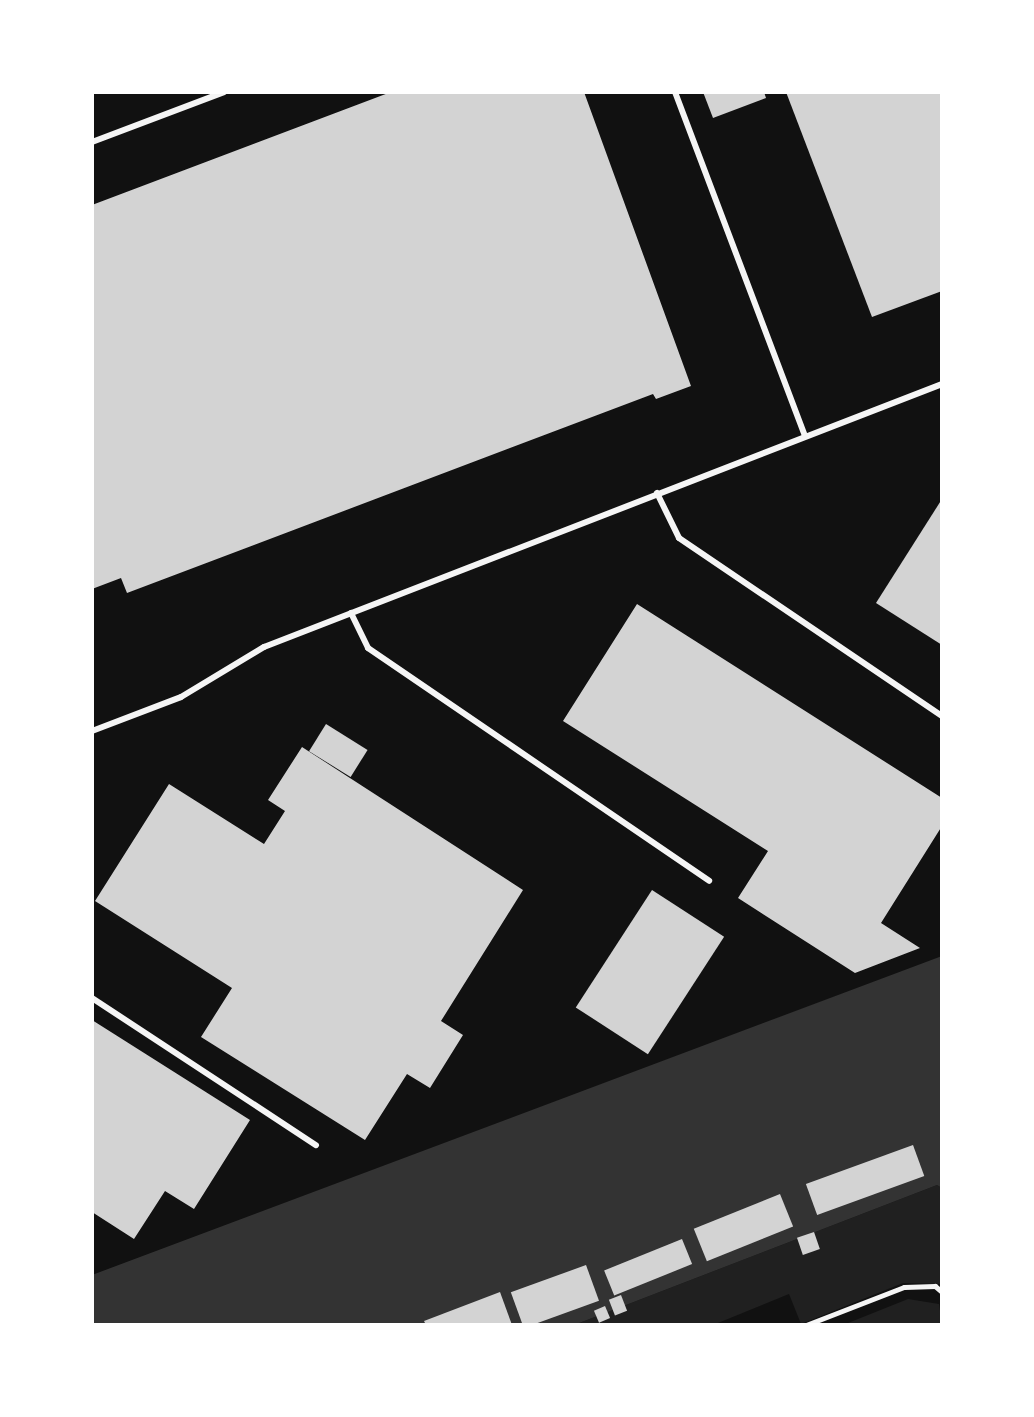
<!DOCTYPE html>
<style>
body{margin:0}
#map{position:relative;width:1034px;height:1417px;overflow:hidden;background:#111;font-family:Lato,sans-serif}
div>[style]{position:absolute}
.green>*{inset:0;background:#202020}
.water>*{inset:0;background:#333}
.building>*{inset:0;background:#d3d3d3;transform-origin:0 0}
.path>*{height:5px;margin:-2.5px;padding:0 2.5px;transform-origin:2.5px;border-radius:2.5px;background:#f5f5f5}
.service>*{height:6px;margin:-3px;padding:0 3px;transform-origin:3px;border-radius:3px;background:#f5f5f5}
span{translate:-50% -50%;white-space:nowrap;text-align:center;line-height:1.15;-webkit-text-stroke:6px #fff;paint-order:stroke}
.frame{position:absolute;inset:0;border:94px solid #fff;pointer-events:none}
</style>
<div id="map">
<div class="green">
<div style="clip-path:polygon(937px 1185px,942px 1188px,942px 1284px,903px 1283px,801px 1324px,789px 1294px,713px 1325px,574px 1325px)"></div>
<div style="clip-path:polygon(908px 1299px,939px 1304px,942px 1325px,843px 1325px)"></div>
</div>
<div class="water">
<div style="clip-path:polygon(942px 956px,942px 1188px,937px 1185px,574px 1325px,92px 1325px,92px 1275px)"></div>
</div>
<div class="building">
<div style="clip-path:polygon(391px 92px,584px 92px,691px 386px,656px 399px,653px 394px,127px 593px,121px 578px,92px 589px,92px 205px)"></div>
<div style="clip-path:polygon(703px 92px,764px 92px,766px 98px,713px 118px)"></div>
<div style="clip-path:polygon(786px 92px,942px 92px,942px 291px,872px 317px)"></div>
<div style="clip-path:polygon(942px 499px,942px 645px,876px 603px)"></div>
<div style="clip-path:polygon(637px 604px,942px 798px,942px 826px,881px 923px,920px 948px,855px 973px,738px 898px,768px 851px,563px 721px)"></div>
<div style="left:326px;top:724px;width:49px;height:32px;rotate:32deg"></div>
<div style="clip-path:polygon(302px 747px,523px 890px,441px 1021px,463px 1035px,430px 1088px,407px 1074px,365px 1140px,201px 1037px,232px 988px,95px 901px,169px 784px,264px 844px,285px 811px,268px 800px)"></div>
<div style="left:652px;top:890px;width:86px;height:140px;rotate:33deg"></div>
<div style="clip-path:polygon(92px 1020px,250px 1120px,194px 1209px,165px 1191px,134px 1239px,92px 1212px)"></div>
<div style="left:913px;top:1145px;width:33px;height:114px;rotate:70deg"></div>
<div style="left:780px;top:1194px;width:35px;height:93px;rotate:68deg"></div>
<div style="left:814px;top:1232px;width:18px;height:18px;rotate:71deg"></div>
<div style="left:682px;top:1239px;width:27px;height:84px;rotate:68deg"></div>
<div style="left:586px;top:1265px;width:38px;height:80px;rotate:70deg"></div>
<div style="clip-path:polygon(500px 1292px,512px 1325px,426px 1325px,424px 1321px)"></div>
<div style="left:621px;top:1295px;width:17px;height:13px;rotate:69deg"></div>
<div style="left:605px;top:1306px;width:13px;height:12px;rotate:67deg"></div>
</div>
<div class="path">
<div style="left:806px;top:1325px;width:105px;rotate:-21.2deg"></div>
<div style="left:904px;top:1287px;width:31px;rotate:-2deg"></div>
<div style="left:935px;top:1286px;width:9px;rotate:41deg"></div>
</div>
<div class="service">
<div style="left:675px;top:92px;width:368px;rotate:69.3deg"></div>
<div style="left:92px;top:142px;width:141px;rotate:-20.7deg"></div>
<div style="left:657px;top:493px;width:50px;rotate:63.9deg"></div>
<div style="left:679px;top:538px;width:318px;rotate:34.1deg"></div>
<div style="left:351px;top:613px;width:39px;rotate:64deg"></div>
<div style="left:368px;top:648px;width:413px;rotate:34.3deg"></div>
<div style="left:92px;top:731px;width:95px;rotate:-20.9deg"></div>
<div style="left:181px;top:697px;width:97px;rotate:-31.1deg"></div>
<div style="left:264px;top:647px;width:727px;rotate:-21.2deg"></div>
<div style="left:92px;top:998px;width:268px;rotate:33.3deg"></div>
</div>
<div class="frame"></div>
</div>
